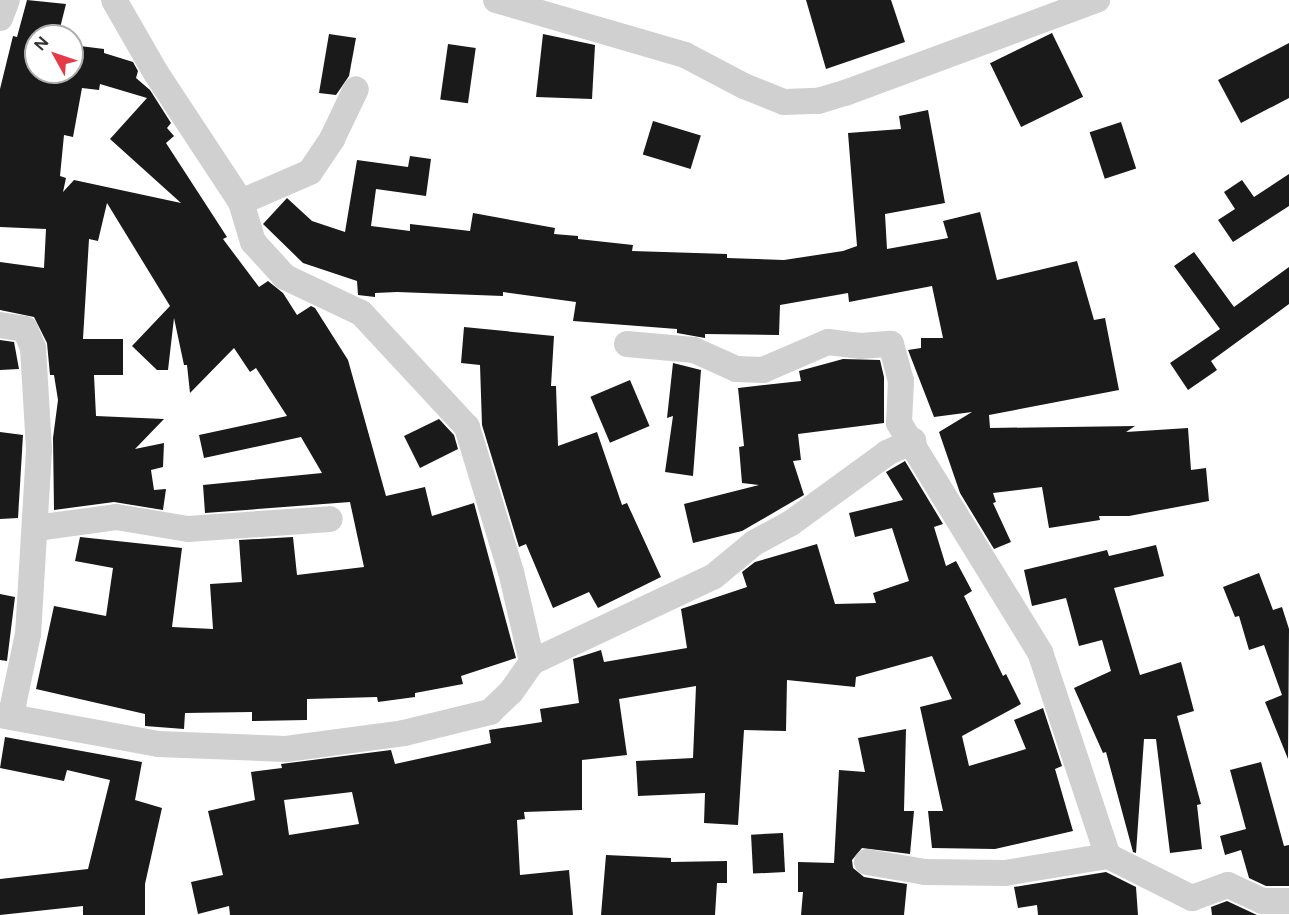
<!DOCTYPE html>
<style>
body{margin:0}
#map{position:relative;width:1289px;height:915px;overflow:hidden;background:#fff;font-family:Figtree,sans-serif}
div>[style]{position:absolute}
.building>*{inset:0;background:#1a1a1a;transform-origin:0 0}
.minor>*{height:26px;margin:-13px;padding:0 13px;transform-origin:13px;border-radius:13px;background:#d0d0d0}
span{translate:-50% -50%;white-space:nowrap;text-align:center;line-height:1.15;-webkit-text-stroke:6px #fff;paint-order:stroke}
.north{position:absolute;left:24px;top:24px;width:60px;height:60px;box-sizing:border-box;background:#fff;border:2px solid #adadad;border-radius:50%;rotate:310deg;font-size:16px;font-weight:700;line-height:24px;text-align:center;color:#333}
.north::after{content:'';display:block;margin:auto;width:21px;height:27px;background:#e63946;clip-path:polygon(50% 0,100% 100%,50% 72%,0 100%)}
</style>
<div id="map">
<div class="building">
<div style="clip-path:polygon(evenodd,27px 0,66px 4px,58px 36px,36px 31px,36px 72px,72px 72px,72px 45px,104px 49px,104px 53px,133px 62px,138px 71px,136px 78px,150px 90px,171px 123px,167px 128px,174px 136px,166px 143px,227px 237px,223px 239px,259px 287px,268px 281px,283px 293px,297px 315px,311px 306px,315px 308px,348px 360px,386px 496px,425px 487px,432px 516px,474px 503px,516px 658px,461px 676px,463px 684px,415px 693px,415px 697px,378px 702px,377px 697px,307px 699px,307px 720px,252px 721px,252px 712px,185px 713px,184px 729px,145px 726px,145px 714px,36px 689px,54px 606px,106px 616px,113px 568px,75px 561px,80px 537px,182px 548px,172px 627px,213px 629px,210px 584px,242px 582px,239px 540px,293px 537px,297px 575px,364px 567px,350px 502px,205px 513px,203px 485px,322px 473px,301px 437px,204px 458px,199px 435px,287px 416px,256px 368px,250px 372px,234px 348px,190px 393px,187px 365px,184px 365px,174px 318px,168px 370px,157px 370px,132px 346px,170px 306px,107px 203px,98px 241px,89px 239px,83px 339px,123px 339px,123px 375px,94px 375px,96px 416px,164px 419px,135px 449px,164px 443px,163px 467px,151px 470px,154px 490px,166px 489px,163px 510px,114px 502px,54px 510px,53px 438px,58px 400px,54px 375px,50px 375px,47px 343px,34px 317px,0 310px,0 262px,44px 268px,46px 229px,0 227px,0 89px,13px 36px,17px 37px,27px 0,100px 84px,147px 98px,110px 139px,181px 203px,74px 180px,63px 192px,66px 178px,60px 176px,64px 135px,73px 137px,82px 88px,99px 90px,100px 84px)"></div>
<div style="clip-path:polygon(806px 0,891px 0,905px 42px,826px 69px)"></div>
<div style="left:1052px;top:33px;width:71px;height:69px;rotate:64deg"></div>
<div style="clip-path:polygon(329px 34px,356px 38px,349px 76px,336px 95px,319px 93px)"></div>
<div style="clip-path:polygon(543px 34px,595px 45px,592px 99px,536px 97px)"></div>
<div style="clip-path:polygon(1289px 43px,1289px 98px,1241px 123px,1218px 80px)"></div>
<div style="left:448px;top:44px;width:28px;height:56px;rotate:8deg"></div>
<div style="clip-path:polygon(928px 110px,945px 203px,885px 214px,887px 249px,948px 238px,943px 221px,980px 212px,997px 280px,1077px 261px,1094px 320px,1105px 318px,1119px 390px,989px 415px,990px 428px,1135px 426px,1126px 432px,1188px 428px,1191px 470px,1206px 468px,1209px 501px,1129px 516px,1099px 516px,1100px 520px,1049px 528px,1042px 487px,993px 493px,996px 502px,993px 503px,1011px 542px,994px 549px,960px 493px,939px 432px,972px 412px,934px 417px,908px 350px,921px 348px,921px 338px,943px 338px,932px 286px,849px 302px,848px 293px,780px 305px,779px 335px,705px 334px,705px 338px,677px 333px,677px 329px,573px 321px,576px 302px,503px 292px,503px 296px,397px 292px,375px 293px,375px 297px,358px 295px,357px 281px,303px 263px,263px 224px,287px 198px,312px 221px,345px 232px,357px 160px,408px 167px,410px 156px,431px 159px,426px 196px,376px 189px,371px 226px,410px 231px,410px 224px,470px 231px,473px 213px,555px 228px,554px 234px,578px 236px,578px 239px,633px 245px,632px 251px,727px 254px,727px 258px,784px 260px,843px 251px,857px 246px,848px 133px,901px 129px,899px 116px)"></div>
<div style="left:653px;top:121px;width:50px;height:35px;rotate:17deg"></div>
<div style="left:1121px;top:122px;width:49px;height:33px;rotate:72deg"></div>
<div style="clip-path:polygon(1289px 174px,1289px 206px,1233px 242px,1218px 220px,1235px 209px,1224px 192px,1242px 180px,1254px 197px)"></div>
<div style="clip-path:polygon(1194px 252px,1234px 307px,1289px 267px,1289px 304px,1211px 361px,1217px 370px,1188px 390px,1170px 363px,1220px 329px,1174px 266px)"></div>
<div style="clip-path:polygon(464px 327px,554px 336px,551px 386px,556px 386px,558px 446px,597px 432px,622px 505px,627px 503px,661px 577px,598px 608px,589px 592px,553px 608px,526px 544px,519px 547px,482px 425px,480px 365px,461px 363px)"></div>
<div style="clip-path:polygon(0 340px,14px 342px,19px 369px,0 370px)"></div>
<div style="clip-path:polygon(843px 359px,880px 360px,884px 377px,884px 423px,798px 434px,801px 460px,793px 461px,804px 495px,742px 531px,693px 543px,684px 504px,759px 485px,742px 483px,739px 447px,744px 446px,738px 388px,801px 381px,799px 371px)"></div>
<div style="clip-path:polygon(673px 363px,701px 370px,693px 476px,665px 472px,673px 416px,667px 418px)"></div>
<div style="left:630px;top:380px;width:50px;height:43px;rotate:67deg"></div>
<div style="clip-path:polygon(439px 419px,454px 435px,458px 449px,420px 468px,404px 436px)"></div>
<div style="clip-path:polygon(0 432px,23px 435px,18px 518px,0 519px)"></div>
<div style="clip-path:polygon(evenodd,905px 461px,943px 524px,934px 527px,946px 566px,956px 561px,972px 591px,964px 596px,1003px 676px,1006px 674px,1021px 704px,962px 736px,969px 766px,1026px 749px,1014px 720px,1043px 708px,1062px 766px,1055px 769px,1073px 831px,995px 849px,932px 848px,928px 811px,943px 811px,920px 707px,952px 699px,932px 656px,856px 677px,855px 687px,787px 680px,786px 731px,744px 730px,738px 825px,704px 823px,705px 793px,638px 796px,636px 761px,693px 758px,696px 686px,619px 699px,627px 755px,582px 760px,582px 810px,524px 812px,525px 819px,517px 820px,520px 875px,569px 870px,573px 915px,230px 915px,229px 906px,198px 914px,191px 882px,223px 875px,208px 811px,255px 800px,251px 772px,282px 768px,281px 764px,391px 750px,395px 764px,491px 743px,489px 730px,542px 722px,540px 709px,579px 703px,573px 659px,601px 650px,604px 662px,687px 648px,681px 609px,747px 587px,742px 572px,755px 562px,817px 544px,835px 604px,876px 603px,873px 593px,909px 581px,892px 528px,855px 537px,849px 513px,903px 500px,886px 472px,905px 461px,352px 792px,359px 824px,289px 835px,284px 800px,352px 792px)"></div>
<div style="clip-path:polygon(1156px 545px,1164px 576px,1114px 588px,1140px 675px,1181px 662px,1194px 711px,1177px 716px,1201px 804px,1197px 805px,1202px 849px,1170px 853px,1156px 739px,1144px 739px,1136px 853px,1133px 852px,1106px 752px,1103px 753px,1074px 688px,1111px 671px,1102px 640px,1079px 646px,1066px 598px,1032px 606px,1024px 570px,1107px 550px,1109px 556px)"></div>
<div style="clip-path:polygon(1259px 573px,1273px 610px,1282px 607px,1289px 629px,1288px 759px,1265px 702px,1282px 695px,1264px 645px,1249px 650px,1239px 616px,1235px 617px,1223px 587px)"></div>
<div style="clip-path:polygon(0 594px,15px 597px,7px 661px,0 660px)"></div>
<div style="clip-path:polygon(906px 729px,904px 811px,914px 811px,910px 854px,862px 848px,852px 860px,853px 868px,864px 877px,907px 884px,904px 915px,801px 915px,803px 892px,798px 892px,798px 862px,834px 863px,839px 770px,865px 772px,858px 738px)"></div>
<div style="clip-path:polygon(5px 737px,142px 762px,135px 800px,162px 808px,145px 884px,145px 915px,83px 915px,83px 906px,0 915px,0 879px,88px 869px,110px 780px,67px 770px,64px 781px,0 768px)"></div>
<div style="clip-path:polygon(1261px 762px,1284px 846px,1289px 845px,1289px 886px,1266px 886px,1249px 878px,1241px 850px,1225px 855px,1220px 836px,1246px 829px,1230px 770px)"></div>
<div style="left:783px;top:833px;width:39px;height:32px;rotate:87deg"></div>
<div style="clip-path:polygon(606px 855px,671px 858px,671px 862px,727px 861px,727px 883px,717px 883px,715px 915px,601px 915px)"></div>
<div style="clip-path:polygon(1106px 872px,1136px 887px,1138px 915px,1038px 915px,1037px 905px,1018px 908px,1014px 887px)"></div>
<div style="clip-path:polygon(1227px 901px,1257px 915px,1258px 915px,1212px 915px,1211px 907px)"></div>
</div>
<div class="minor">
<div style="left:496px;top:0;width:197px;rotate:16.2deg"></div>
<div style="left:685px;top:55px;width:67px;rotate:27.7deg"></div>
<div style="left:744px;top:86px;width:43px;rotate:21.8deg"></div>
<div style="left:784px;top:102px;width:34px;rotate:-2deg"></div>
<div style="left:818px;top:101px;width:28px;rotate:-17deg"></div>
<div style="left:845px;top:93px;width:269px;rotate:-20.3deg"></div>
<div style="left:0;top:18px;width:19px;rotate:-69deg"></div>
<div style="left:241px;top:202px;width:75px;rotate:-23.5deg"></div>
<div style="left:310px;top:172px;width:40px;rotate:-56deg"></div>
<div style="left:332px;top:139px;width:55px;rotate:-64.4deg"></div>
<div style="left:0;top:325px;width:25px;rotate:9deg"></div>
<div style="left:25px;top:329px;width:21px;rotate:67deg"></div>
<div style="left:33px;top:348px;width:102px;rotate:86.6deg"></div>
<div style="left:39px;top:450px;width:184px;rotate:93.4deg"></div>
<div style="left:28px;top:634px;width:83px;rotate:101.9deg"></div>
<div style="left:627px;top:344px;width:67px;rotate:5.1deg"></div>
<div style="left:694px;top:350px;width:46px;rotate:24.3deg"></div>
<div style="left:736px;top:369px;width:27px;rotate:2deg"></div>
<div style="left:763px;top:370px;width:71px;rotate:-23.3deg"></div>
<div style="left:828px;top:342px;width:32px;rotate:7deg"></div>
<div style="left:860px;top:346px;width:31px;rotate:-4deg"></div>
<div style="left:891px;top:344px;width:38px;rotate:75deg"></div>
<div style="left:901px;top:381px;width:42px;rotate:92.7deg"></div>
<div style="left:899px;top:423px;width:269px;rotate:58.4deg"></div>
<div style="left:1040px;top:652px;width:215px;rotate:71.6deg"></div>
<div style="left:1108px;top:856px;width:94px;rotate:26.6deg"></div>
<div style="left:1192px;top:898px;width:38px;rotate:-20deg"></div>
<div style="left:1228px;top:885px;width:38px;rotate:25deg"></div>
<div style="left:1263px;top:901px;width:26px"></div>
<div style="left:36px;top:528px;width:81px;rotate:-7.8deg"></div>
<div style="left:116px;top:517px;width:73px;rotate:9.5deg"></div>
<div style="left:188px;top:529px;width:142px;rotate:-4deg"></div>
<div style="left:532px;top:662px;width:200px;rotate:-25.2deg"></div>
<div style="left:713px;top:577px;width:53px;rotate:-39.7deg"></div>
<div style="left:754px;top:543px;width:42px;rotate:-28.4deg"></div>
<div style="left:791px;top:523px;width:119px;rotate:-36.1deg"></div>
<div style="left:887px;top:453px;width:29px;rotate:-25deg"></div>
<div style="left:0;top:715px;width:161px;rotate:10.4deg"></div>
<div style="left:158px;top:744px;width:128px;rotate:2.2deg"></div>
<div style="left:286px;top:749px;width:119px;rotate:-7.7deg"></div>
<div style="left:404px;top:733px;width:89px;rotate:-13.7deg"></div>
<div style="left:490px;top:712px;width:29px;rotate:-44deg"></div>
<div style="left:511px;top:692px;width:37px;rotate:-55deg"></div>
<div style="left:532px;top:662px;width:92px;rotate:-103.1deg"></div>
<div style="left:511px;top:572px;width:152px;rotate:-106.9deg"></div>
<div style="left:467px;top:427px;width:156px;rotate:-132.9deg"></div>
<div style="left:361px;top:313px;width:84px;rotate:-154.7deg"></div>
<div style="left:285px;top:277px;width:47px;rotate:-132.4deg"></div>
<div style="left:253px;top:242px;width:42px;rotate:-106.7deg"></div>
<div style="left:241px;top:202px;width:154px;rotate:-123.4deg"></div>
<div style="left:156px;top:73px;width:84px;rotate:-119.9deg"></div>
<div style="left:867px;top:862px;width:59px;rotate:9.8deg"></div>
<div style="left:925px;top:872px;width:80px;rotate:0.7deg"></div>
<div style="left:1005px;top:873px;width:104px;rotate:-9.4deg"></div>
</div>
<div class="north">N</div>
</div>
